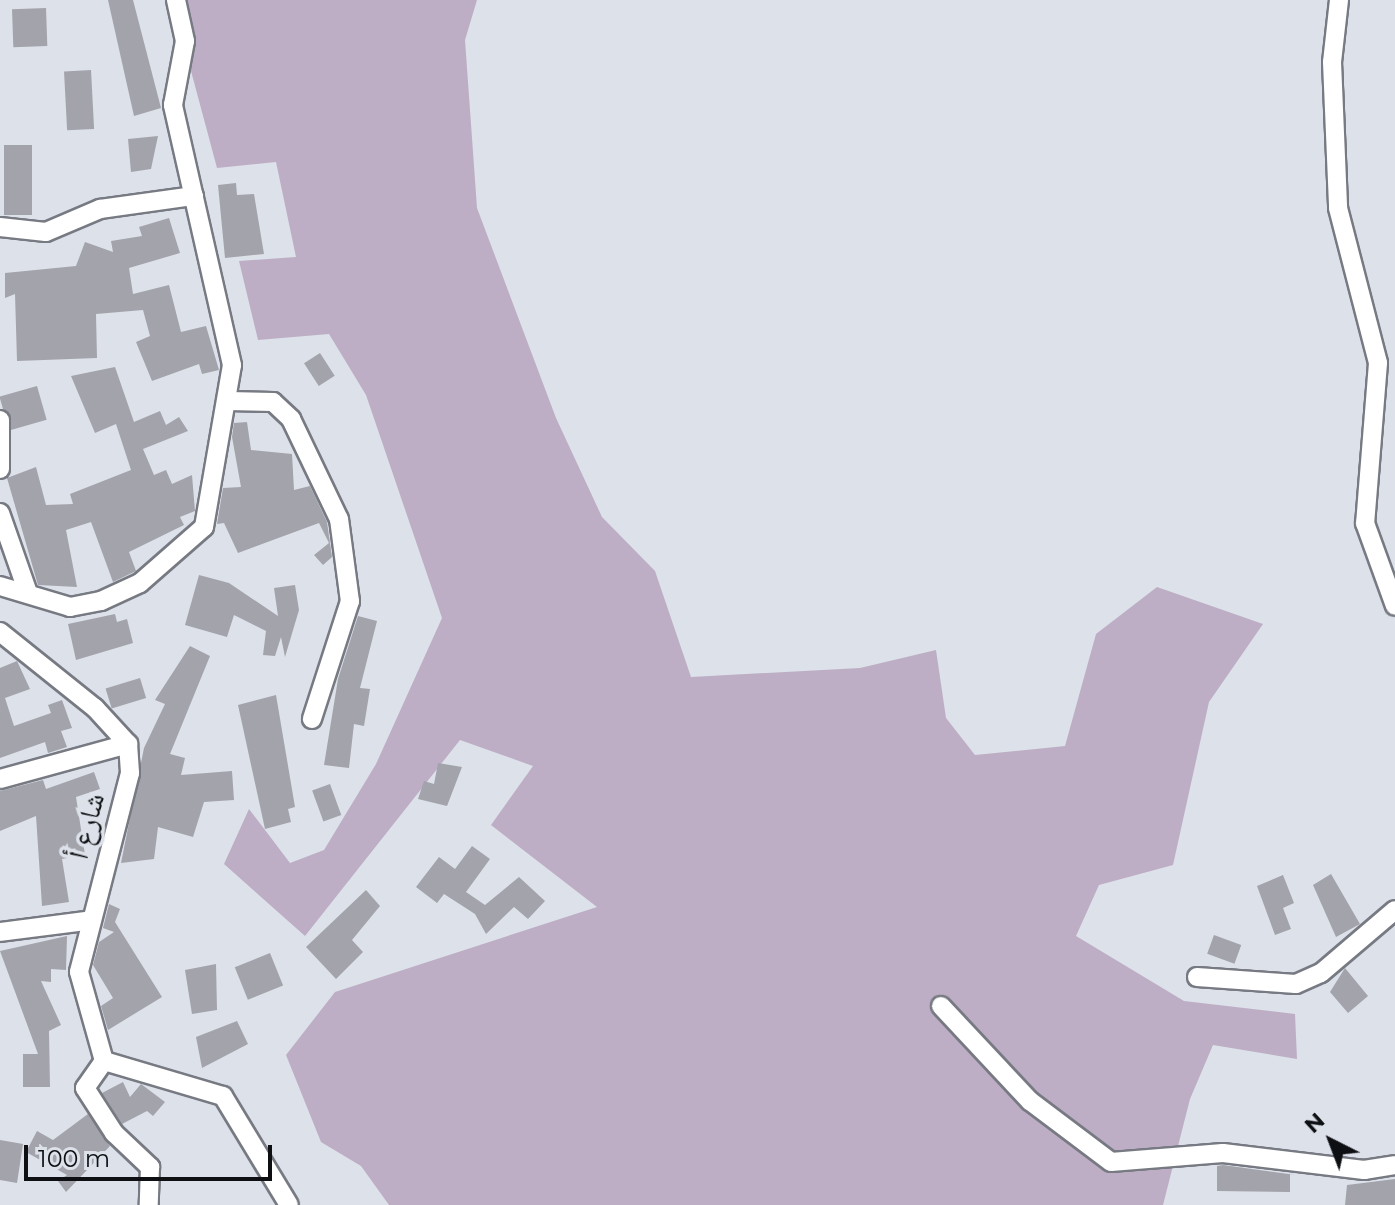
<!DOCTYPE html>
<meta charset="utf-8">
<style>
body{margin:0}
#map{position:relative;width:1395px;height:1205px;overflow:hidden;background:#dde1ea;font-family:Montserrat,"Noto Naskh Arabic",sans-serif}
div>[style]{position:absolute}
.green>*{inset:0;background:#bdaec5}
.building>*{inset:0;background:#a3a3ab;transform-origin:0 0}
.roads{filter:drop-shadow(2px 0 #777a82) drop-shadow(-2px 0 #777a82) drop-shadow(0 2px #777a82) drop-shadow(0 -2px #777a82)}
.minor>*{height:18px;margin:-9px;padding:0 9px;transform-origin:9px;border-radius:9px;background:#fff}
span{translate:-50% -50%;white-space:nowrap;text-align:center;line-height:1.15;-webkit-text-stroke:7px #dde1ea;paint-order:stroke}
.street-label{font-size:28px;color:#0d0f12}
.north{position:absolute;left:1291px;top:1101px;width:80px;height:80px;-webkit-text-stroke:6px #dde1ea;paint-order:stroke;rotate:318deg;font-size:22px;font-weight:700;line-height:32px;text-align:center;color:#0d0f12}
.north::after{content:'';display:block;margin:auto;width:28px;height:36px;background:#0d0f12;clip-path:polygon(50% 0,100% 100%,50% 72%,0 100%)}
.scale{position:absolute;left:24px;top:1145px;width:248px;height:36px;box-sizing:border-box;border:4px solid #0d0f12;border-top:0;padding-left:10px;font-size:24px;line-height:28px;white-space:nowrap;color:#0d0f12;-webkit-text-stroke:6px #dde1ea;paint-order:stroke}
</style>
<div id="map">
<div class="green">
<div style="clip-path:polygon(172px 0,477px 0,465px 40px,477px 208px,556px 418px,602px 517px,655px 571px,691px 677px,860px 668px,936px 650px,946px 718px,975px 755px,1065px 746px,1096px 634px,1157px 587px,1263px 624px,1209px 702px,1173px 865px,1099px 885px,1076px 936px,1184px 1001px,1295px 1014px,1297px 1059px,1213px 1045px,1190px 1099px,1163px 1205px,389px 1205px,361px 1166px,321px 1142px,286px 1055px,335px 992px,597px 907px,491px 825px,533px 766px,460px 740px,305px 936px,224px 864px,249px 809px,290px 863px,324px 850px,376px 764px,442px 618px,366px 395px,329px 334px,258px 340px,239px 261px,296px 257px,276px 162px,217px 168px)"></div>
</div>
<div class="building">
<div style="clip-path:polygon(108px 0,133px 0,161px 108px,134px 116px)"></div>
<div style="left:46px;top:8px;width:38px;height:34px;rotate:88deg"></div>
<div style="left:91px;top:70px;width:59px;height:27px;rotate:87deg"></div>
<div style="clip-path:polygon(158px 136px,151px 169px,131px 172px,128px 139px)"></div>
<div style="left:4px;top:145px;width:28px;height:70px"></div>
<div style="clip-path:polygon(236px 183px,237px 195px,254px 194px,264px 254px,225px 258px,218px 185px)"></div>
<div style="clip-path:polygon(169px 218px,180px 253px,129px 268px,133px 294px,169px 285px,181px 332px,206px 326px,219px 370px,202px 374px,199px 364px,152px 381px,136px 342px,150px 336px,143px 310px,96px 314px,97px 358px,17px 361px,15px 294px,5px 298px,5px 273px,76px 266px,85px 242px,113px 252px,111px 241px,142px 236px,139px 227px)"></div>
<div style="left:320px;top:353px;width:27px;height:19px;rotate:57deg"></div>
<div style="clip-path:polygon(115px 367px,134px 422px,160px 411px,166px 425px,179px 417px,188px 431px,143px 449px,154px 475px,166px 470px,172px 484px,192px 475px,195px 511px,180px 517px,184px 525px,129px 552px,136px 571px,113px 582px,91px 522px,66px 530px,77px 587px,38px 585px,7px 478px,36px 467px,46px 505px,73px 504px,70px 494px,131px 470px,116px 424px,95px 433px,71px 376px)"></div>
<div style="left:37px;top:386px;width:35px;height:39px;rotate:74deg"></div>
<div style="clip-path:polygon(247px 422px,251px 450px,292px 454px,294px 490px,310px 486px,327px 522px,332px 557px,323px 565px,314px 555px,329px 543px,319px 523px,238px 553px,224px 523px,217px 524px,223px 488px,241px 487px,232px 437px,234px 423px)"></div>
<div style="clip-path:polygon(199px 575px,229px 583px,278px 616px,274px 588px,295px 585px,299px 610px,285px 657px,281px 637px,275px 656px,263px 655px,266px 631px,234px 615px,227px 637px,185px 625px)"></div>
<div style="clip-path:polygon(115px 614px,117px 622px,127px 619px,133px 643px,76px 660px,68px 624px)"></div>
<div style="clip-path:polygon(358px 616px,377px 621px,360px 688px,370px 689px,364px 726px,354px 724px,349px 768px,324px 765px,338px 679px)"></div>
<div style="clip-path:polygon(190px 646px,210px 656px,170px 754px,185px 758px,181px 775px,232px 771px,234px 800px,204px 802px,193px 837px,158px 827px,154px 859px,121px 863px,144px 748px,165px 704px,155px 700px)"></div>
<div style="clip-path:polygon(17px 661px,30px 689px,5px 698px,14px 726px,51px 713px,48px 705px,62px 700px,72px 728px,61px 731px,67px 747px,48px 753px,45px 742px,0 758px,0 668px)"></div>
<div style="left:140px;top:678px;width:21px;height:36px;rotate:73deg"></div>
<div style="clip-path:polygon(276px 695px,295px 807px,288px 809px,291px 822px,265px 829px,238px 705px)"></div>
<div style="clip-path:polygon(438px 763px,462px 767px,447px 806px,418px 799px,424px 781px,434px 784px)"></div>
<div style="clip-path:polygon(94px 772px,100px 789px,76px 797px,85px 855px,62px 859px,69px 902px,42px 906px,36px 816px,0 831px,0 791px,43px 780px,46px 789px)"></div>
<div style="left:330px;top:784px;width:33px;height:19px;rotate:70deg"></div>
<div style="clip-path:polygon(472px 846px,490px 859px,466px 892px,485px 905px,519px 877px,545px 901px,528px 919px,514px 907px,486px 934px,475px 914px,444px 894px,437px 903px,416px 887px,439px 857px,455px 869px)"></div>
<div style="clip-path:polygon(1331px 874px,1360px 924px,1336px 937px,1313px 885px)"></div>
<div style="clip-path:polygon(1283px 875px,1294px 903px,1283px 908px,1291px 929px,1275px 935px,1257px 886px)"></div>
<div style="clip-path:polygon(366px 890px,380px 906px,352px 940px,363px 952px,336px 979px,306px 947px)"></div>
<div style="clip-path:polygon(109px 904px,120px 909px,115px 922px,162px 997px,108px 1030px,101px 1006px,113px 998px,93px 965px,99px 942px,114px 932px,103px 928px)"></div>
<div style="left:1214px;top:935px;width:29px;height:20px;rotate:20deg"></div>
<div style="clip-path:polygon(67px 936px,66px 970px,51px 969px,51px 982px,41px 981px,61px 1025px,49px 1031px,50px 1087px,23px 1087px,23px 1054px,38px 1054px,0 951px)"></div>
<div style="left:270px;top:953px;width:35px;height:38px;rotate:68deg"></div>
<div style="clip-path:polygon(216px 964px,217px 1010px,192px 1014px,185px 970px)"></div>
<div style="clip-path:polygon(1345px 968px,1368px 996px,1348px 1013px,1330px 992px)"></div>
<div style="clip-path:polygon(237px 1021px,248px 1044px,202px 1068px,196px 1037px)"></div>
<div style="clip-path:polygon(123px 1082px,130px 1097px,141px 1084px,165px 1102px,153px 1116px,147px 1111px,122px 1124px,102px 1093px)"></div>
<div style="clip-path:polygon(88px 1114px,110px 1146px,66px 1192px,58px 1181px,67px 1175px,26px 1152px,37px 1131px,53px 1140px)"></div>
<div style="clip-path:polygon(0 1140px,23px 1144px,17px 1183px,0 1180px)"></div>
<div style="clip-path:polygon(1217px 1166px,1223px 1165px,1296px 1175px,1290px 1174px,1290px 1192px,1217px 1191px)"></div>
<div style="clip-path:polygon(1395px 1179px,1395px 1205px,1345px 1205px,1347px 1185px)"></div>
</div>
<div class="roads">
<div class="minor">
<div style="left:1339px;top:0;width:62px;rotate:96.4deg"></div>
<div style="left:1332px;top:62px;width:146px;rotate:87.6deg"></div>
<div style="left:1338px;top:208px;width:160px;rotate:75.5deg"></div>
<div style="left:1378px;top:363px;width:161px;rotate:94.6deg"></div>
<div style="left:1365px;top:523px;width:88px;rotate:70.1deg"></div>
<div style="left:0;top:227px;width:46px;rotate:6.2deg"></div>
<div style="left:46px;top:232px;width:59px;rotate:-23.1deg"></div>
<div style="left:100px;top:209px;width:95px;rotate:-7.9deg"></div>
<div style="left:228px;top:401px;width:45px;rotate:1.3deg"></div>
<div style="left:273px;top:402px;width:25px;rotate:43deg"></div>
<div style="left:291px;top:419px;width:111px;rotate:64.4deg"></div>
<div style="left:339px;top:519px;width:83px;rotate:82.4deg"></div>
<div style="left:350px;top:601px;width:124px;rotate:107.9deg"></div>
<div style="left:0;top:420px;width:49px;rotate:90deg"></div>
<div style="left:0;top:513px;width:85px;rotate:70.7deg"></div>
<div style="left:0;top:586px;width:73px;rotate:16.7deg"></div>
<div style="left:70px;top:607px;width:32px;rotate:-11deg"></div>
<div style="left:101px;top:601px;width:43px;rotate:-24.8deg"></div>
<div style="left:140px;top:583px;width:85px;rotate:-41.2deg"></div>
<div style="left:204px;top:527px;width:164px;rotate:-80.2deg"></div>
<div style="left:232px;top:365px;width:267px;rotate:-102.8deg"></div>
<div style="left:173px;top:105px;width:65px;rotate:-79.4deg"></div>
<div style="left:185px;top:41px;width:42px;rotate:-102.4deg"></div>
<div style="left:0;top:632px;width:122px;rotate:38.7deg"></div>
<div style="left:95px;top:708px;width:49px;rotate:47.5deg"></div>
<div style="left:128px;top:744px;width:29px;rotate:86deg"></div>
<div style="left:130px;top:773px;width:205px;rotate:104.4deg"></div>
<div style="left:79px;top:972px;width:92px;rotate:74.3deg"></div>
<div style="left:104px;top:1061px;width:33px;rotate:125deg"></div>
<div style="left:85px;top:1088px;width:54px;rotate:57.2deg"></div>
<div style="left:114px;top:1133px;width:50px;rotate:43.4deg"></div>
<div style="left:150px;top:1167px;width:38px;rotate:92deg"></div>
<div style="left:0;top:779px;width:133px;rotate:-15.3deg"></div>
<div style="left:0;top:932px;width:87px;rotate:-7.3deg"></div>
<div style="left:1197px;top:977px;width:99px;rotate:4deg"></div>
<div style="left:1296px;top:984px;width:27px;rotate:-24deg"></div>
<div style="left:1321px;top:973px;width:97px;rotate:-40.4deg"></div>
<div style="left:941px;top:1006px;width:130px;rotate:46.9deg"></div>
<div style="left:1030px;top:1101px;width:101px;rotate:37deg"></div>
<div style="left:1111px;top:1162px;width:112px;rotate:-4.6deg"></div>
<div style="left:1223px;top:1153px;width:142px;rotate:6.9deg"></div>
<div style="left:1364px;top:1170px;width:31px;rotate:-9deg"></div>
<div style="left:104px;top:1061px;width:124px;rotate:16.4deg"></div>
<div style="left:223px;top:1096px;width:127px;rotate:58.8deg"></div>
</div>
</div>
<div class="street-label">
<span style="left:86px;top:826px;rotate:-75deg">شارع أ</span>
</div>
<div class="north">N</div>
<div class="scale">100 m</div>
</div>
